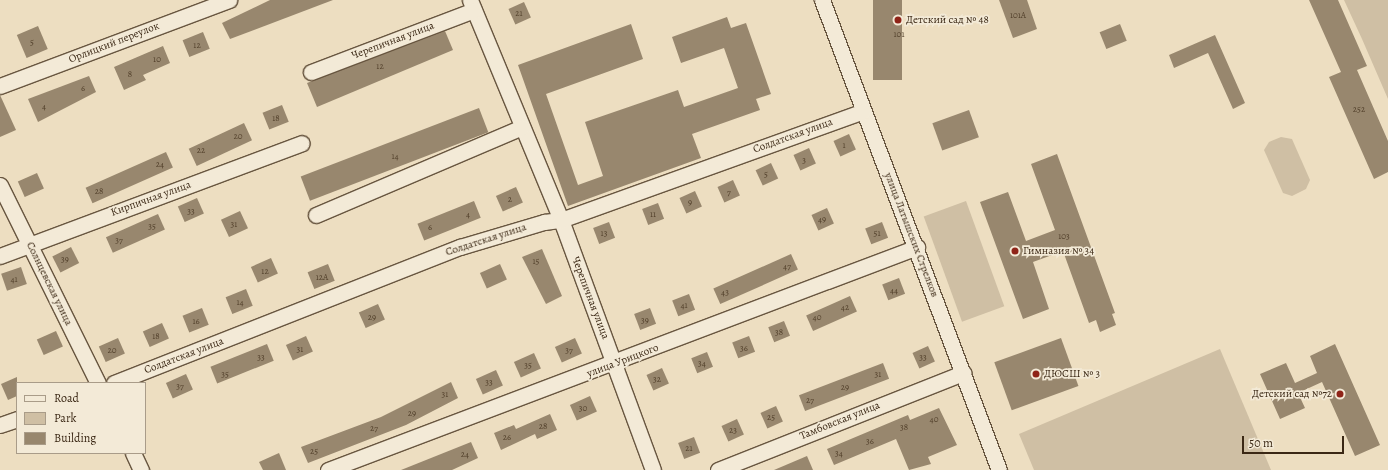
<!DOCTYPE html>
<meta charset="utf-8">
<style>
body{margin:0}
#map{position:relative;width:1388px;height:470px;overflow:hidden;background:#eddec1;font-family:Alegreya,serif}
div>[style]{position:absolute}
.green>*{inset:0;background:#cfbfa4;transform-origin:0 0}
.building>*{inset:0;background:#98876e;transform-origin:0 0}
.roads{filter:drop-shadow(1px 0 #685640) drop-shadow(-1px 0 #685640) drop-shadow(0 1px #685640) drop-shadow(0 -1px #685640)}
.minor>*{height:15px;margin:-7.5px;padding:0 7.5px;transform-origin:7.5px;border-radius:7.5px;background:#f3ead7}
.dots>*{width:11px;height:11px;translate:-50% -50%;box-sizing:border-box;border:2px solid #f3ead7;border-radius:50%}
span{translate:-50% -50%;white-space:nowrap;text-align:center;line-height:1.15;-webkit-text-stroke:3.5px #f3ead7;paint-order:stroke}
.number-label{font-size:9px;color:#52402b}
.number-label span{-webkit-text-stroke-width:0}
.poi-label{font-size:11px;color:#3b2815}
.left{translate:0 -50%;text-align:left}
.right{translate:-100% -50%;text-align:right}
.street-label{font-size:11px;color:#3b2815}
.legend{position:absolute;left:16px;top:382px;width:130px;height:72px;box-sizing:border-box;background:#f3ead7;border:1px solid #a99c89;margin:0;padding:5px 7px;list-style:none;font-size:12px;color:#3b2815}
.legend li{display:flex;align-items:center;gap:8px;height:20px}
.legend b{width:20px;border:1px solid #a99c89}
.scale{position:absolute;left:1242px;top:436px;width:102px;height:18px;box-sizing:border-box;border:2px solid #3b2815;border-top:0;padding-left:5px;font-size:12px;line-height:14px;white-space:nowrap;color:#3b2815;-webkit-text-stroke:3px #f3ead7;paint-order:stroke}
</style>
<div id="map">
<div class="green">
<div style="clip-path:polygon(1344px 0,1388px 0,1388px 99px,1362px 39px)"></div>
<div style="clip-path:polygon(1281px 137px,1292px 139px,1310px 180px,1306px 189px,1292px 196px,1283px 193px,1264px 150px,1269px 142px)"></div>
<div style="left:966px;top:201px;width:112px;height:45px;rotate:70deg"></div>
<div style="clip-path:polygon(1220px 349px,1271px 470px,1034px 470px,1019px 434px)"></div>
</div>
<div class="building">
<div style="clip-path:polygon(270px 0,333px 0,230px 39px,222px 23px)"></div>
<div style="left:873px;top:0;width:29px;height:80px"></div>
<div style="clip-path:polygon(999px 0,1027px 0,1037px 29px,1013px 38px)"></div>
<div style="clip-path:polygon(1309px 0,1338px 0,1367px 66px,1357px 70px,1388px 141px,1388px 172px,1374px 179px,1329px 77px,1341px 72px)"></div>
<div style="left:524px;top:2px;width:17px;height:17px;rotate:66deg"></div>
<div style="clip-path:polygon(727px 17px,731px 28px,746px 23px,771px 94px,756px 99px,760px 110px,692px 134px,701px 158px,568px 206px,518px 65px,631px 24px,643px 59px,546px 94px,578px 185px,603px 176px,585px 122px,678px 90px,684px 107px,738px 88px,724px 48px,681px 63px,672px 37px)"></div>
<div style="left:1120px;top:24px;width:18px;height:22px;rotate:68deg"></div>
<div style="left:38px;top:26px;width:25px;height:23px;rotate:67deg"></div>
<div style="clip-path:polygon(445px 31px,453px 50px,317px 107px,307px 83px)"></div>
<div style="left:203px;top:32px;width:18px;height:22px;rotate:68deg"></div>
<div style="clip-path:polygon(1215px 35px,1245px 103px,1233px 109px,1208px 53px,1174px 68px,1169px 55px)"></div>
<div style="clip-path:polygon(163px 46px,170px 63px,143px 75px,146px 80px,124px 90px,114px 67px)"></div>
<div style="clip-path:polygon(89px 76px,96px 92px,38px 122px,28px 99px)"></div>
<div style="clip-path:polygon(0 95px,16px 130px,0 137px)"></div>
<div style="left:282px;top:105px;width:18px;height:21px;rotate:68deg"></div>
<div style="left:479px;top:108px;width:26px;height:191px;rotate:69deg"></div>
<div style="left:969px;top:110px;width:29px;height:39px;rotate:70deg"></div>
<div style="left:244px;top:123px;width:19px;height:61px;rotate:65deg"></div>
<div style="left:849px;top:134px;width:17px;height:17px;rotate:66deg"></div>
<div style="left:809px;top:148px;width:17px;height:17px;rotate:66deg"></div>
<div style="left:166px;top:152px;width:17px;height:88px;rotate:66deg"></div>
<div style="clip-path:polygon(1057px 154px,1115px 313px,1112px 314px,1116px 325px,1100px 332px,1096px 320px,1089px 323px,1063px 251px,1033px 262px,1049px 309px,1023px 319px,980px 202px,1008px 192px,1026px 241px,1055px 230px,1031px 164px)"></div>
<div style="left:771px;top:163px;width:17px;height:17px;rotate:65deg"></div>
<div style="left:37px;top:173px;width:17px;height:21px;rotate:66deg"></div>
<div style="left:733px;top:180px;width:17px;height:17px;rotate:66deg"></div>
<div style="left:516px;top:187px;width:17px;height:22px;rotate:66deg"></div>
<div style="left:695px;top:191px;width:17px;height:17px;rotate:66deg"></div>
<div style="left:197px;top:198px;width:17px;height:21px;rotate:66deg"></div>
<div style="left:474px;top:201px;width:18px;height:61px;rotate:68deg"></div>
<div style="left:658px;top:203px;width:17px;height:17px;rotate:69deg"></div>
<div style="left:827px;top:208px;width:17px;height:17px;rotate:66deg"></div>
<div style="left:240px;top:211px;width:19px;height:21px;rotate:65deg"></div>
<div style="left:158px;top:214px;width:17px;height:57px;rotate:66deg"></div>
<div style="left:609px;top:222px;width:17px;height:17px;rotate:69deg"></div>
<div style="left:882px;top:222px;width:17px;height:18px;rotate:69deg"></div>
<div style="left:71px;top:247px;width:18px;height:21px;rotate:63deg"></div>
<div style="clip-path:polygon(542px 249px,562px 296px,546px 304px,522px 257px)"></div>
<div style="left:791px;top:254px;width:17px;height:85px;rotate:66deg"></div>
<div style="left:271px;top:258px;width:17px;height:22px;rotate:66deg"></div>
<div style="left:328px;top:264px;width:18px;height:22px;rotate:68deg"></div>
<div style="left:500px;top:264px;width:17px;height:22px;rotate:66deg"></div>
<div style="left:21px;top:267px;width:18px;height:21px;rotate:71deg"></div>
<div style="left:899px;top:278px;width:17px;height:18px;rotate:69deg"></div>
<div style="left:246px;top:289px;width:18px;height:22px;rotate:68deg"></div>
<div style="left:689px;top:294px;width:17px;height:18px;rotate:69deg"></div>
<div style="left:850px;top:296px;width:17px;height:48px;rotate:66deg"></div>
<div style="left:378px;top:304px;width:17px;height:21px;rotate:66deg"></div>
<div style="left:202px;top:308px;width:18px;height:21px;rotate:68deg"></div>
<div style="left:650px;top:308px;width:17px;height:17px;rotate:69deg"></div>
<div style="left:784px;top:321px;width:16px;height:17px;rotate:68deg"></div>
<div style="left:162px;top:323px;width:17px;height:21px;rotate:66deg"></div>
<div style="left:56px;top:331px;width:17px;height:21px;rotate:66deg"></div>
<div style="left:306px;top:336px;width:17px;height:22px;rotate:66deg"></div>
<div style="left:749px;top:336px;width:17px;height:18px;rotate:69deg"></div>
<div style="left:118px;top:338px;width:17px;height:21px;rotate:66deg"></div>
<div style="left:575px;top:338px;width:17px;height:22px;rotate:66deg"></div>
<div style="left:1061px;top:338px;width:51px;height:71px;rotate:70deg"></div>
<div style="left:267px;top:344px;width:18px;height:61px;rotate:68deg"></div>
<div style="clip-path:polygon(1335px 344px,1380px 445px,1355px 456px,1322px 382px,1298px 393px,1305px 408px,1280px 419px,1260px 374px,1286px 363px,1295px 383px,1317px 373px,1310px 356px)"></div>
<div style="left:928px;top:346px;width:17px;height:17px;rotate:66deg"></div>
<div style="left:707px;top:352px;width:16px;height:17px;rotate:68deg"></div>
<div style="left:534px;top:353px;width:17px;height:22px;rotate:66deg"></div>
<div style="left:883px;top:363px;width:17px;height:90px;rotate:69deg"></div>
<div style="left:662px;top:368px;width:17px;height:17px;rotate:66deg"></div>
<div style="left:496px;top:370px;width:17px;height:22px;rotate:66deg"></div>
<div style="left:186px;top:374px;width:17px;height:22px;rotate:66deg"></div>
<div style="clip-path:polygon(17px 377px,17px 396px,8px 400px,1px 384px)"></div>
<div style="clip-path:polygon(451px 382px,458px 398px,406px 425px,308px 463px,301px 447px,381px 417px)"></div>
<div style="left:590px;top:396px;width:17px;height:22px;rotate:66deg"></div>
<div style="left:776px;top:406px;width:17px;height:17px;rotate:66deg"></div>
<div style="clip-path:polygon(939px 408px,957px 445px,928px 457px,931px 464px,909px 470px,896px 439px,834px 465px,827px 449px,908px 415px,910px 420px)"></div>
<div style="clip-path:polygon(550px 414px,557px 430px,537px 439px,535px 434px,501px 450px,494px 433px,514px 425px,516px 429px)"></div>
<div style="left:737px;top:419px;width:17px;height:17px;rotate:66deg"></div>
<div style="left:694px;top:437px;width:17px;height:17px;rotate:69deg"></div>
<div style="clip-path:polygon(471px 442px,478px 458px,452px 470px,401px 470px)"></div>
<div style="clip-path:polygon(279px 453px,286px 470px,263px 470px,259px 462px)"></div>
<div style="clip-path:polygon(807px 456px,813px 470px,774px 470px)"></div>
</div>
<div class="roads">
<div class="minor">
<div style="left:470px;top:0;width:238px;rotate:67.5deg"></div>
<div style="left:561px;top:220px;width:266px;rotate:69.8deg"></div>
<div style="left:822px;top:0;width:502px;rotate:69.36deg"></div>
<div style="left:311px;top:72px;width:174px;rotate:-20.8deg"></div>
<div style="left:0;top:86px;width:245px;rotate:-20.6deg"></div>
<div style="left:0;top:185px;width:221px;rotate:63.7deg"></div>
<div style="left:316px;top:215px;width:224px;rotate:-23.1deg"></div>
<div style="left:0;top:256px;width:322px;rotate:-20.5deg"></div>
<div style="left:114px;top:383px;width:372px;rotate:-21.5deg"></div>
<div style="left:460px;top:247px;width:88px;rotate:-16.6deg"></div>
<div style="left:544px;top:222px;width:17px;rotate:-7deg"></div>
<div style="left:561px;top:220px;width:321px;rotate:-19.8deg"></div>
<div style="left:0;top:425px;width:18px;rotate:-19deg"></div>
<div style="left:133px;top:453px;width:19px;rotate:65deg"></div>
<div style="left:328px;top:470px;width:630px;rotate:-20.74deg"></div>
<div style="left:718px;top:470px;width:264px;rotate:-21.6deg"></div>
</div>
</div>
<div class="dots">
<div style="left:898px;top:20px;background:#8f2418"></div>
<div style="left:1015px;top:251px;background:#8f2418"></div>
<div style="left:1036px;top:374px;background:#8f2418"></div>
<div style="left:1340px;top:394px;background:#8f2418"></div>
</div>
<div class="number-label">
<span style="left:519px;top:13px">21</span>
<span style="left:1018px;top:15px">101А</span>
<span style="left:899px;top:34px">101</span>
<span style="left:32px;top:42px">5</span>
<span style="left:197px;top:45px">12</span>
<span style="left:157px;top:59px">10</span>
<span style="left:380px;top:66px">12</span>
<span style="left:130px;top:74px">8</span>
<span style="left:83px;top:88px">6</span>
<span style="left:44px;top:106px">4</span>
<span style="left:1359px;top:109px">252</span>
<span style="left:276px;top:118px">18</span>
<span style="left:238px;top:136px">20</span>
<span style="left:844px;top:145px">1</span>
<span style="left:201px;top:150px">22</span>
<span style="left:395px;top:156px">14</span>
<span style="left:804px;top:160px">3</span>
<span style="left:160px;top:164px">24</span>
<span style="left:766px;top:174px">5</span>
<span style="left:99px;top:191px">28</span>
<span style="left:729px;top:192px">7</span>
<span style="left:510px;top:199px">2</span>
<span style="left:690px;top:202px">9</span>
<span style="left:191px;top:211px">33</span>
<span style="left:468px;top:214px">4</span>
<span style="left:653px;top:214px">11</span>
<span style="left:822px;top:219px">49</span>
<span style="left:234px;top:224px">31</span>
<span style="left:152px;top:226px">35</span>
<span style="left:430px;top:227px">6</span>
<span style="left:604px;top:233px">13</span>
<span style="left:877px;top:233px">51</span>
<span style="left:1064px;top:236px">103</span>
<span style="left:119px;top:240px">37</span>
<span style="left:65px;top:259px">39</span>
<span style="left:536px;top:261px">15</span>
<span style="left:787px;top:266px">47</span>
<span style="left:265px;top:271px">12</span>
<span style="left:322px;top:277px">12А</span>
<span style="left:14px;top:279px">41</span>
<span style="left:894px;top:290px">44</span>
<span style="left:725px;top:292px">43</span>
<span style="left:240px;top:302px">14</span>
<span style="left:684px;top:305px">41</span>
<span style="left:845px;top:307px">42</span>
<span style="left:372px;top:317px">29</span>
<span style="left:817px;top:317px">40</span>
<span style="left:645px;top:320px">39</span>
<span style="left:196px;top:321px">16</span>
<span style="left:779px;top:332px">38</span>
<span style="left:156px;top:336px">18</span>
<span style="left:744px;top:348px">36</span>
<span style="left:300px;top:349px">31</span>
<span style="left:112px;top:350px">20</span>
<span style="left:569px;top:350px">37</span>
<span style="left:261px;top:357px">33</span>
<span style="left:923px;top:357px">33</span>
<span style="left:702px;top:363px">34</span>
<span style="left:528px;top:365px">35</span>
<span style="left:225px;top:374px">35</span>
<span style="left:878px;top:374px">31</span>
<span style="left:657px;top:379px">32</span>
<span style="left:489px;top:382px">33</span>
<span style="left:180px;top:386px">37</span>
<span style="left:845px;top:387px">29</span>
<span style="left:445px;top:394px">31</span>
<span style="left:810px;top:400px">27</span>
<span style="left:583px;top:408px">30</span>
<span style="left:412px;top:413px">29</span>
<span style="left:771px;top:417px">25</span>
<span style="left:934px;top:419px">40</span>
<span style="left:543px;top:426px">28</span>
<span style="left:904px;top:427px">38</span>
<span style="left:374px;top:428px">27</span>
<span style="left:733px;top:430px">23</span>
<span style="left:507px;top:437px">26</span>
<span style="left:870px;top:441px">36</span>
<span style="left:689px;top:448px">21</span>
<span style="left:314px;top:451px">25</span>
<span style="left:839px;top:453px">34</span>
<span style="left:465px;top:454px">24</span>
</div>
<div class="poi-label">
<span class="left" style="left:906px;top:20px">Детский сад № 48</span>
<span class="left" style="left:1023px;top:251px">Гимназия № 34</span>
<span class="left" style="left:1044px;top:374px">ДЮСШ № 3</span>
<span class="right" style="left:1332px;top:394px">Детский сад №72</span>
</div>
<div class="street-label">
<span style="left:393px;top:41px;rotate:-21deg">Черепичная улица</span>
<span style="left:114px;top:43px;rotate:-21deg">Орлицкий переулок</span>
<span style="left:793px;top:136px;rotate:-20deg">Солдатская улица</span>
<span style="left:151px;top:199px;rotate:-20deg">Кирпичная улица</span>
<span style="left:911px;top:235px;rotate:69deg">улица Латышских Стрелков</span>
<span style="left:486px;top:240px;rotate:-18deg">Солдатская улица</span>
<span style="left:49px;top:284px;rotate:64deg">Солнцевская улица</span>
<span style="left:590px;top:298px;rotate:69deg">Черепичная улица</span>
<span style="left:184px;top:356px;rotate:-21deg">Солдатская улица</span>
<span style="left:623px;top:361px;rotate:-21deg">улица Урицкого</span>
<span style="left:840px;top:421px;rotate:-22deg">Тамбовская улица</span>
</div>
<ul class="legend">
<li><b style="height:5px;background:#f3ead7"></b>Road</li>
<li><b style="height:11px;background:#cfbfa4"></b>Park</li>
<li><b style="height:11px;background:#98876e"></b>Building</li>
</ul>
<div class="scale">50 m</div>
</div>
